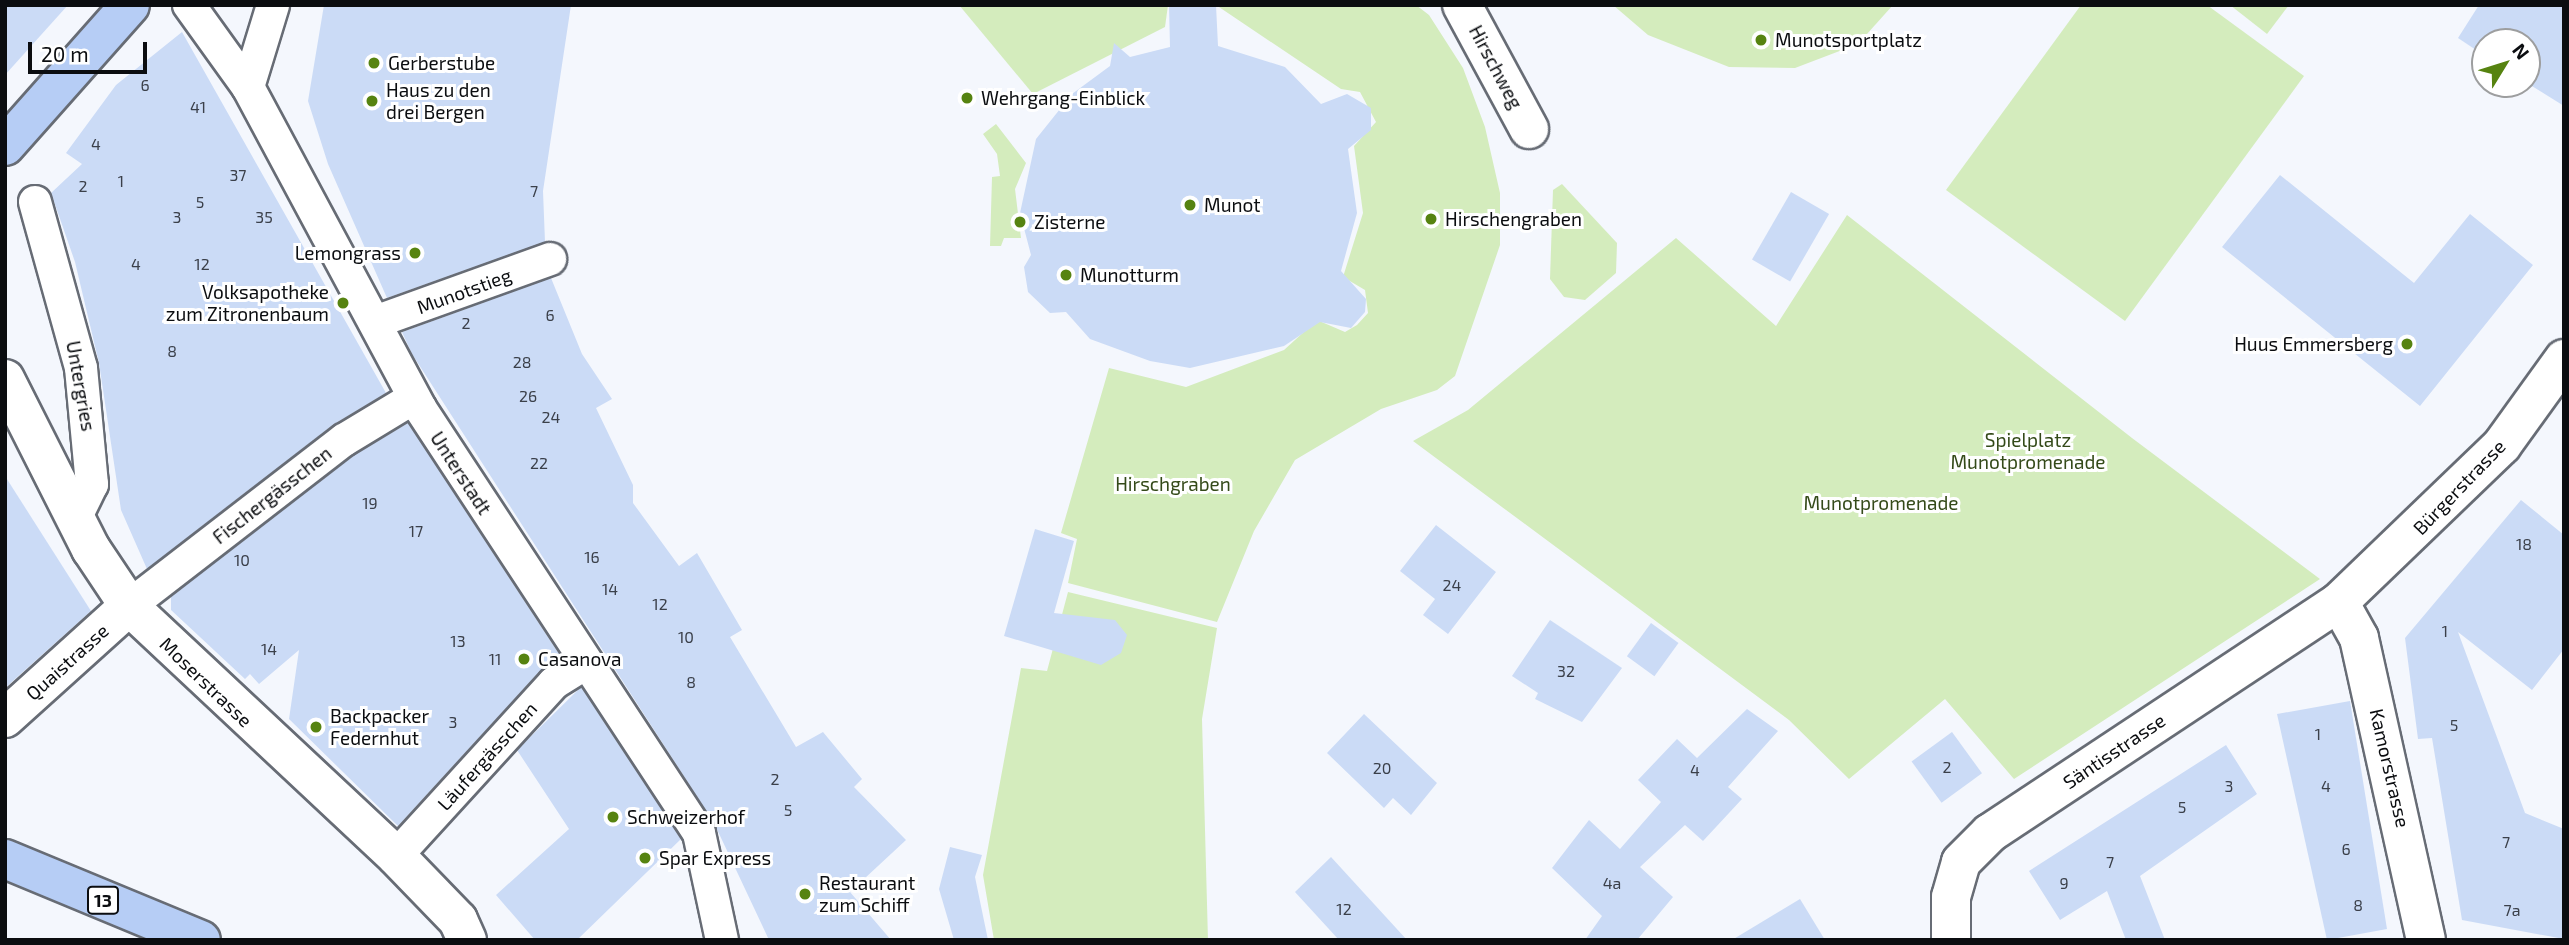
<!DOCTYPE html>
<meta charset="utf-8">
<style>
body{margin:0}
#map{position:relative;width:2569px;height:945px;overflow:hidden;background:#f4f7fd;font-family:"Exo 2",sans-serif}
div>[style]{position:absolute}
.green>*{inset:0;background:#d4ecbd}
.building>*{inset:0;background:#cbdbf6;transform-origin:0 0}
.roads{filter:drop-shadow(2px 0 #676c75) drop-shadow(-2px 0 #676c75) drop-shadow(0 2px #676c75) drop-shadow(0 -2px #676c75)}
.pedestrian>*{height:32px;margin:-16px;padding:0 16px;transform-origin:16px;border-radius:16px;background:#fff}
.minor>*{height:38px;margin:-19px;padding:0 19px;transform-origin:19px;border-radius:19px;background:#fff}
.primary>*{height:38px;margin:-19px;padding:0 19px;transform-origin:19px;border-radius:19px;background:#b6cdf5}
.dots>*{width:19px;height:19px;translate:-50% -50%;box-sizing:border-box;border:4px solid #fff;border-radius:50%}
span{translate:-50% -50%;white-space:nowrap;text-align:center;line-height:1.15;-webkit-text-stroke:6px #fff;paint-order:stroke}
.number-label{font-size:16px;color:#3b404a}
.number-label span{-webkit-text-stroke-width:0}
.shield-label span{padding:2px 5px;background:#fff;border:2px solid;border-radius:5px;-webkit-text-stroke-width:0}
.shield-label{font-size:18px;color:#0b0d10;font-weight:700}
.poi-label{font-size:19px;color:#0b0d10}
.left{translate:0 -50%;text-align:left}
.right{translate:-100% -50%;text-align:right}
.street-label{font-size:19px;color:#0b0d10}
.park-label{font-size:19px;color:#344a19}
.frame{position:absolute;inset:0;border:7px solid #0b0d10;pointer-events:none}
.north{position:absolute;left:2471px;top:28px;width:70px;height:70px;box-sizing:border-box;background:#fff;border:2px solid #9d9e9f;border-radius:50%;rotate:52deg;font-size:19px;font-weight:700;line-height:28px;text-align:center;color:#0b0d10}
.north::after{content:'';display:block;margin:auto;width:24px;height:32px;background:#568310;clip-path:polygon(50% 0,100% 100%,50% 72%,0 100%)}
.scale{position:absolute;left:28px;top:42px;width:119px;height:32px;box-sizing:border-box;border:4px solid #0b0d10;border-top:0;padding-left:9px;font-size:21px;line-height:24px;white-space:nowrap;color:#0b0d10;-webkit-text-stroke:5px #fff;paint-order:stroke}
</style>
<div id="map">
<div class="green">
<div style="clip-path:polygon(959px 5px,1168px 5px,1165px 27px,1033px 94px)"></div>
<div style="clip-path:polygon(1216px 5px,1416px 5px,1429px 15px,1463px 68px,1485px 127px,1500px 193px,1500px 245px,1455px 376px,1437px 390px,1381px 409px,1295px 460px,1254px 531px,1217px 622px,1068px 583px,1077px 539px,1061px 533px,1109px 368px,1186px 387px,1284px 350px,1317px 320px,1345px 332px,1357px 325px,1368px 313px,1365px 290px,1343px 277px,1363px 213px,1354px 146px,1376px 122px,1360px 92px,1341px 89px)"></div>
<div style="clip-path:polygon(1613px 5px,1893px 5px,1858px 44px,1795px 68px,1729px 67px,1648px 35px)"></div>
<div style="clip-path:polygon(2081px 5px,2207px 5px,2304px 76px,2125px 321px,1946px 190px)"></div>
<div style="clip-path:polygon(2230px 5px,2289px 5px,2267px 34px)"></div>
<div style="clip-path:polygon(996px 124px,1026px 163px,1015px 189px,1021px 238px,1004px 238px,1001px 246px,990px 246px,992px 177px,1000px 176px,997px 154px,983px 134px)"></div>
<div style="clip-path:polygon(1562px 184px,1617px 243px,1616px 273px,1585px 300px,1564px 297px,1550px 279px,1553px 190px)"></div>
<div style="clip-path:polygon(1847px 215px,2132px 438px,2320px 579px,2014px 779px,1945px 699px,1849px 779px,1789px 720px,1413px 441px,1468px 410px,1676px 238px,1776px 326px)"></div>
<div style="clip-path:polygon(1068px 592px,1217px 628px,1202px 719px,1208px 940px,994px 940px,983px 875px,1021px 668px,1047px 671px)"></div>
</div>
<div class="building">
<div style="clip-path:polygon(5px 5px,68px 5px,5px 75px)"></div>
<div style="clip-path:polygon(324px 5px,571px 5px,543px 191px,545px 242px,387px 298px,328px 164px,308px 101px)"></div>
<div style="clip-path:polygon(1169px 5px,1216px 5px,1218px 46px,1285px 67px,1321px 104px,1347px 94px,1371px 108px,1371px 130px,1348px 149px,1357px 213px,1341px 271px,1366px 299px,1365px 312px,1351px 328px,1320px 322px,1284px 346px,1190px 368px,1150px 361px,1090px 339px,1066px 312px,1050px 313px,1028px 292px,1024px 267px,1031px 255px,1020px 213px,1036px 139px,1072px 94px,1110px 66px,1114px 43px,1130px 57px,1170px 47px)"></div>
<div style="clip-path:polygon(2479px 5px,2564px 5px,2564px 106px,2527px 83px,2527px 42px,2485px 42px,2485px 56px,2458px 38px)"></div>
<div style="clip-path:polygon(182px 32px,386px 393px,333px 425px,147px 569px,121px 510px,99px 363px,75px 262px,51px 193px,82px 164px,66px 153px,116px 85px)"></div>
<div style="clip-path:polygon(2280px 175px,2414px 283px,2470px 214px,2533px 265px,2420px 406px,2222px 247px)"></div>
<div style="left:1791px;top:192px;width:44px;height:78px;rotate:30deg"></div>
<div style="clip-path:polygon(551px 278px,582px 354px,612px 399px,596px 408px,633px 485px,633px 503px,679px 566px,697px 553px,742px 630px,730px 637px,796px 747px,823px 732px,862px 779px,854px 787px,906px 840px,850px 892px,891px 940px,769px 940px,714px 823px,412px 354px,402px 332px)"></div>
<div style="clip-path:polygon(408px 423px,561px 657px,540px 671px,398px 826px,289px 719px,299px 650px,259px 684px,250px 674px,245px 679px,171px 610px,171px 596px,354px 455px)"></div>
<div style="clip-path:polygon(5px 476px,91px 611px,5px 688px)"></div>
<div style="clip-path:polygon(2521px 500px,2564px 535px,2564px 649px,2532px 690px,2458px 632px,2525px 813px,2564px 829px,2564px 939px,2462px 920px,2432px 738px,2418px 739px,2405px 638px)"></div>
<div style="clip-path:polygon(1436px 525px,1496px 572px,1448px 634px,1423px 615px,1435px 599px,1400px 571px)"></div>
<div style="clip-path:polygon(1035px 529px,1074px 541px,1054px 613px,1115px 620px,1127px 635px,1121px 653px,1101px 665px,1004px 636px)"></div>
<div style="clip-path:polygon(1550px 620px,1622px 668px,1582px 722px,1535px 699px,1538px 693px,1512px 676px)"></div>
<div style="left:1651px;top:623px;width:34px;height:41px;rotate:36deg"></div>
<div style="clip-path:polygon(581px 687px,681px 839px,577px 940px,535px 940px,496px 895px,569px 829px,517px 750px)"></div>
<div style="clip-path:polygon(2350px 701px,2387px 929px,2327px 940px,2277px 714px)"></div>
<div style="clip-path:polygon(1747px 709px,1778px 731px,1728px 787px,1742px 799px,1703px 841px,1685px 825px,1640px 867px,1673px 897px,1637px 940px,1585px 940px,1602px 916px,1552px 868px,1589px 820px,1620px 849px,1661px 802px,1638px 780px,1677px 739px,1697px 758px)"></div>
<div style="clip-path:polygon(1364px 714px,1437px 783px,1411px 815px,1393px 798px,1384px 808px,1327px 753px)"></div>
<div style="left:1952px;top:732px;width:51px;height:50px;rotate:54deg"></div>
<div style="clip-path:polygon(2226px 745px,2257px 794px,2140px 876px,2165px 940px,2126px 940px,2107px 891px,2060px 920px,2029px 871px)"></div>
<div style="clip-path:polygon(950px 847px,982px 855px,975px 877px,988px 940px,954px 940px,939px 889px)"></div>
<div style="clip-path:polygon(1331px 857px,1407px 940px,1339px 940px,1295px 892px)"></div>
<div style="clip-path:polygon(1800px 899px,1825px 940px,1732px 940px)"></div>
</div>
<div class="roads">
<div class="pedestrian">
<div style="left:189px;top:5px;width:101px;rotate:54.3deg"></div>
<div style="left:248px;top:87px;width:364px;rotate:61.8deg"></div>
<div style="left:420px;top:408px;width:508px;rotate:56.72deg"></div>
<div style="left:699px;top:833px;width:109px;rotate:77.9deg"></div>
<div style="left:248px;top:87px;width:86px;rotate:-73deg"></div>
<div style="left:35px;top:202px;width:172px;rotate:74.5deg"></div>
<div style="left:81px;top:368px;width:117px;rotate:84.6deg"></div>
<div style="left:92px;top:484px;width:39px;rotate:116deg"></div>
<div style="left:378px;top:321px;width:183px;rotate:-19.8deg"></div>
<div style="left:129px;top:606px;width:272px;rotate:-37.7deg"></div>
<div style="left:344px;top:440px;width:77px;rotate:-31.2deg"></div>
<div style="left:410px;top:400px;width:13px;rotate:39deg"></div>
<div style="left:396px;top:856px;width:234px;rotate:-47.6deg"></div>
<div style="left:554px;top:683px;width:36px;rotate:-32deg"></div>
</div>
<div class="minor">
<div style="left:1462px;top:5px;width:141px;rotate:61.6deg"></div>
<div style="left:5px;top:379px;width:191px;rotate:63.2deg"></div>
<div style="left:91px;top:549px;width:69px;rotate:56.3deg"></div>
<div style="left:129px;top:606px;width:366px;rotate:43.1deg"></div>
<div style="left:396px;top:856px;width:89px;rotate:45.9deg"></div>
<div style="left:458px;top:920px;width:22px;rotate:66deg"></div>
<div style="left:2339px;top:602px;width:41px;rotate:60.9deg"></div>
<div style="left:2359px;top:638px;width:309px;rotate:77.5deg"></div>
<div style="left:5px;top:718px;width:167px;rotate:-42.1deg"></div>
<div style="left:1951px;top:940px;width:43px;rotate:-90deg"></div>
<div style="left:1951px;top:897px;width:36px;rotate:-74deg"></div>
<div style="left:1961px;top:862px;width:41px;rotate:-45deg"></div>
<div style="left:1990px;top:833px;width:419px;rotate:-33.5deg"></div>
<div style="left:2339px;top:602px;width:226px;rotate:-43.9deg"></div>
<div style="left:2502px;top:445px;width:106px;rotate:-54.2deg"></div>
</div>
<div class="primary">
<div style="left:5px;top:146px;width:188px;rotate:-48.4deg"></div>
<div style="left:5px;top:859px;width:212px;rotate:22.5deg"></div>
</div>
</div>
<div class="dots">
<div style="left:1761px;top:40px;background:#568310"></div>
<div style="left:374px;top:63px;background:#568310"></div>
<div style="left:967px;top:98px;background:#568310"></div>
<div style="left:372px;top:101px;background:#568310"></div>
<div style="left:1190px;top:205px;background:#568310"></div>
<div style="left:1431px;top:219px;background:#568310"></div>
<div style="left:1020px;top:222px;background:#568310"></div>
<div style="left:415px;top:253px;background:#568310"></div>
<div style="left:1066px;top:275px;background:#568310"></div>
<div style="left:343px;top:303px;background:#568310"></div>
<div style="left:2407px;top:344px;background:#568310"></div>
<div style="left:524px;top:659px;background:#568310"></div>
<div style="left:316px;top:727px;background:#568310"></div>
<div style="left:613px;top:817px;background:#568310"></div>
<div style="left:645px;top:858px;background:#568310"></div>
<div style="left:805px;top:894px;background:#568310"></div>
</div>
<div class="number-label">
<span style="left:145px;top:85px">6</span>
<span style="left:198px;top:107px">41</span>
<span style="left:96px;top:144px">4</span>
<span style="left:238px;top:175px">37</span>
<span style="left:121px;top:181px">1</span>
<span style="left:83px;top:186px">2</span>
<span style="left:534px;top:191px">7</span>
<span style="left:200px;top:202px">5</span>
<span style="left:177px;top:217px">3</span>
<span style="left:264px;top:217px">35</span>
<span style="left:136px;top:264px">4</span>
<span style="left:202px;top:264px">12</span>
<span style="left:550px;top:315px">6</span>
<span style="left:466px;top:323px">2</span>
<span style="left:172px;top:351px">8</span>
<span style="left:522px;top:362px">28</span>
<span style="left:528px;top:396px">26</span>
<span style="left:551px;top:417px">24</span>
<span style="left:539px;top:463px">22</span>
<span style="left:370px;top:503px">19</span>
<span style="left:416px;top:531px">17</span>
<span style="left:2524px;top:544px">18</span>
<span style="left:592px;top:557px">16</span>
<span style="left:242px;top:560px">10</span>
<span style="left:1452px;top:585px">24</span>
<span style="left:610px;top:589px">14</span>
<span style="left:660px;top:604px">12</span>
<span style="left:2445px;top:631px">1</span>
<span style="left:686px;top:637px">10</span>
<span style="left:458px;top:641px">13</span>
<span style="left:269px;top:649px">14</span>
<span style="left:495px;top:659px">11</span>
<span style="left:1566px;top:671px">32</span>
<span style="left:691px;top:682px">8</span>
<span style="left:453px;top:722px">3</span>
<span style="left:2454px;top:725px">5</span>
<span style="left:2318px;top:734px">1</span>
<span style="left:1947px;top:767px">2</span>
<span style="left:1382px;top:768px">20</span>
<span style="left:1695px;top:770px">4</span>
<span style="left:775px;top:779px">2</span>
<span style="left:2229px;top:786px">3</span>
<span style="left:2326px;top:786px">4</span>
<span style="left:2182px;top:807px">5</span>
<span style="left:788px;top:810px">5</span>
<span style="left:2506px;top:842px">7</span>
<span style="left:2346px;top:849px">6</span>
<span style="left:2110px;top:862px">7</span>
<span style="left:1612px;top:883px">4a</span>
<span style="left:2064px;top:883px">9</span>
<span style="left:2358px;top:905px">8</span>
<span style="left:1344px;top:909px">12</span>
<span style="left:2512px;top:910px">7a</span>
</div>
<div class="shield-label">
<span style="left:103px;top:900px">13</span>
</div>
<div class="poi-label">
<span class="left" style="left:1775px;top:40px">Munotsportplatz</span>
<span class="left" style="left:388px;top:63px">Gerberstube</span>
<span class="left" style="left:386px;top:101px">Haus zu den<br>drei Bergen</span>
<span class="left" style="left:981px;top:98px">Wehrgang-Einblick</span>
<span class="left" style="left:1204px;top:205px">Munot</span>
<span class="left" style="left:1445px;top:219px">Hirschengraben</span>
<span class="left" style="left:1034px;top:222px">Zisterne</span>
<span class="right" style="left:401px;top:253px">Lemongrass</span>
<span class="left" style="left:1080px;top:275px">Munotturm</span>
<span class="right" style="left:329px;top:303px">Volksapotheke<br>zum Zitronenbaum</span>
<span class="right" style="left:2393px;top:344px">Huus Emmersberg</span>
<span class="left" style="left:538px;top:659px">Casanova</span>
<span class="left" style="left:330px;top:727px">Backpacker<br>Federnhut</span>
<span class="left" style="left:627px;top:817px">Schweizerhof</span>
<span class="left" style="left:659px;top:858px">Spar Express</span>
<span class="left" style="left:819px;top:894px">Restaurant<br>zum Schiff</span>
</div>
<div class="street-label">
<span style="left:1496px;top:67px;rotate:62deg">Hirschweg</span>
<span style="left:464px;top:291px;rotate:-20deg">Munotstieg</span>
<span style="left:81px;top:386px;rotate:80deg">Untergries</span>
<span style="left:461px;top:473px;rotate:57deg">Unterstadt</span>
<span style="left:2459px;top:487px;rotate:-46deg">Bürgerstrasse</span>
<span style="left:272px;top:495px;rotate:-38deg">Fischergässchen</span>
<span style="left:67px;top:662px;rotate:-42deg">Quaistrasse</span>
<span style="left:206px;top:682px;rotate:44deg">Moserstrasse</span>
<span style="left:2114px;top:751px;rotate:-34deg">Säntisstrasse</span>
<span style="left:487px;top:756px;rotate:-48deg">Läufergässchen</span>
<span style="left:2390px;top:768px;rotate:77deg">Kamorstrasse</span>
</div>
<div class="park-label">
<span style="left:2028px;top:451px">Spielplatz<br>Munotpromenade</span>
<span style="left:1173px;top:484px">Hirschgraben</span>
<span style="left:1881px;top:503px">Munotpromenade</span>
</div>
<div class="frame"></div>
<div class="north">N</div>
<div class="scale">20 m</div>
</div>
